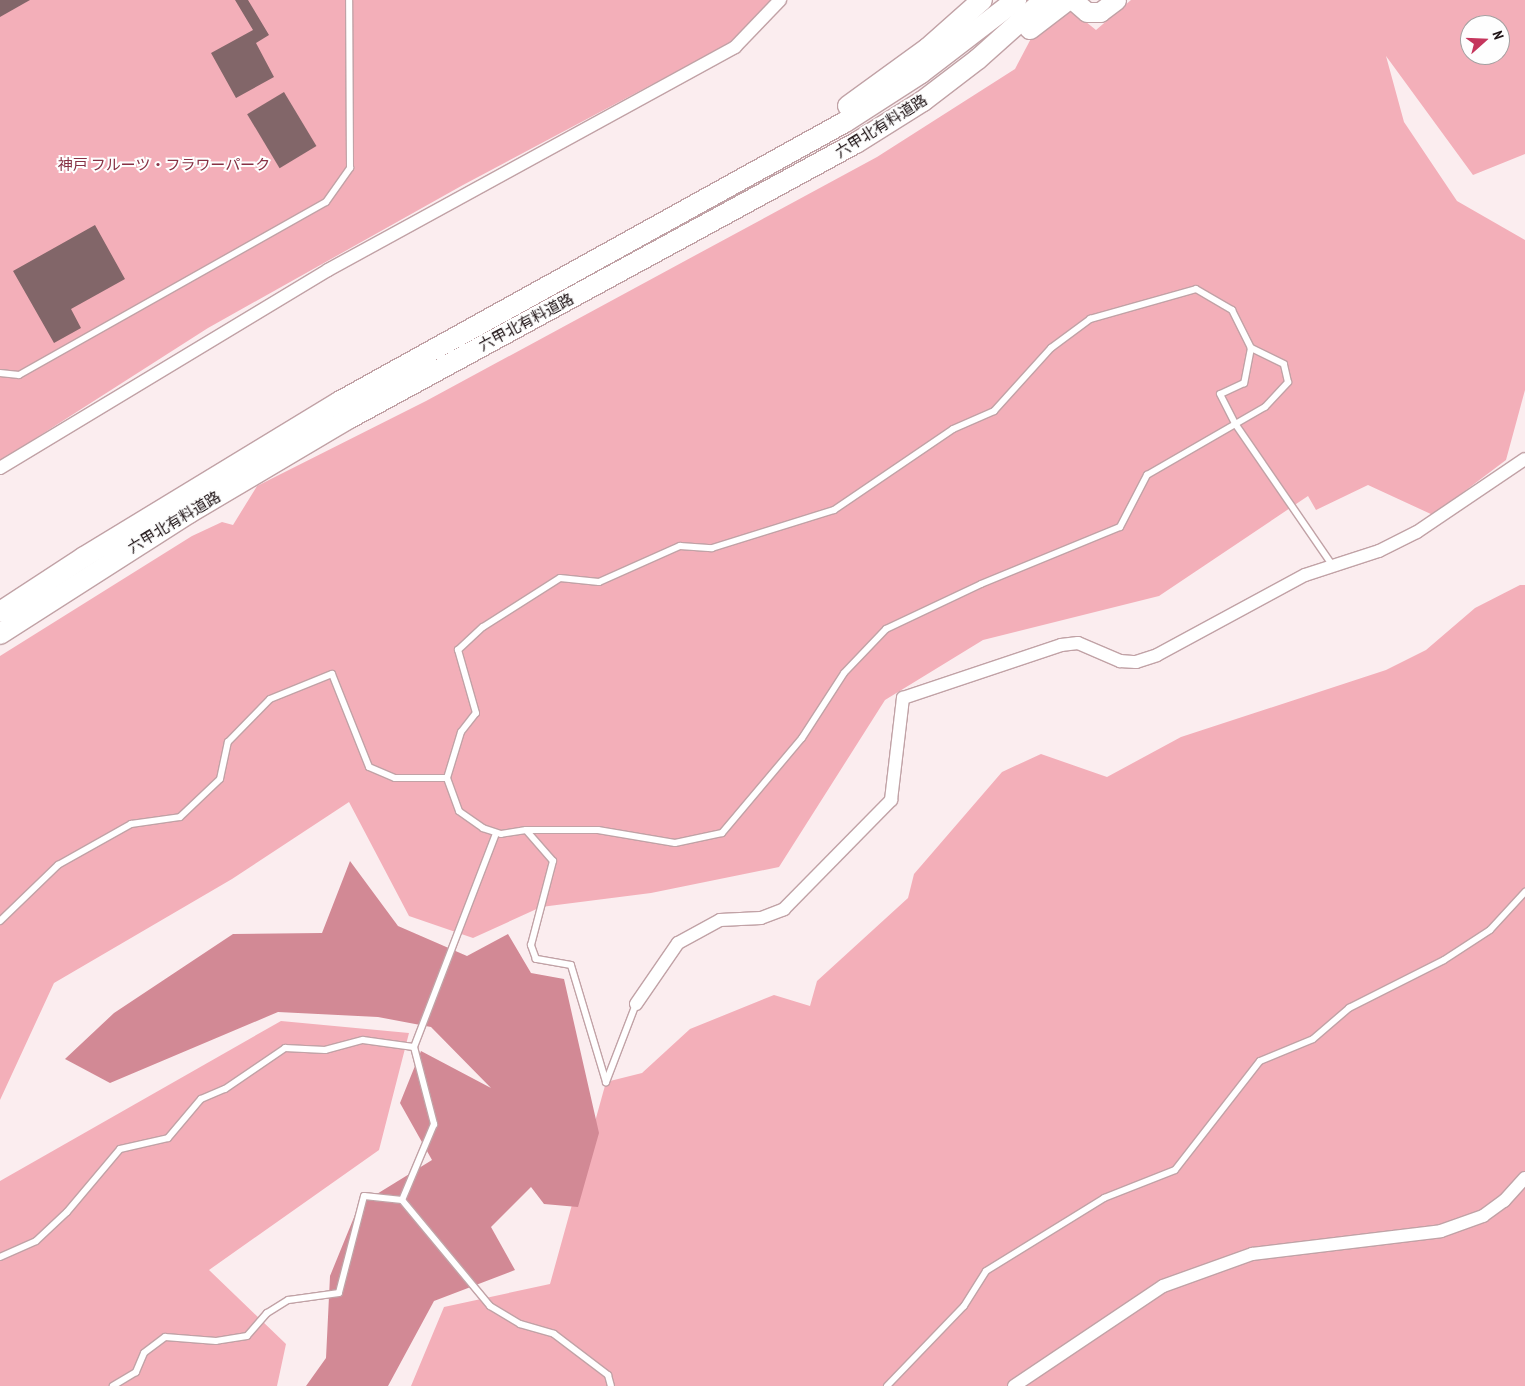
<!DOCTYPE html>
<meta charset="utf-8">
<style>
body{margin:0}
#map{position:relative;width:1525px;height:1386px;overflow:hidden;background:#fbedef;font-family:"PT Sans Narrow","Noto Sans JP",sans-serif}
div>[style]{position:absolute}
.green>*{inset:0;background:#f3afb9}
.water>*{inset:0;background:#d28995}
.building>*{inset:0;background:#826669;transform-origin:0 0}
.roads{filter:drop-shadow(1px 0 #c1a2a6) drop-shadow(-1px 0 #c1a2a6) drop-shadow(0 1px #c1a2a6) drop-shadow(0 -1px #c1a2a6)}
.lane>*{height:6px;margin:-3px;padding:0 3px;transform-origin:3px;border-radius:3px;background:#fff}
.street>*{height:12px;margin:-6px;padding:0 6px;transform-origin:6px;border-radius:6px;background:#fff}
.secondary>*{height:19px;margin:-9.5px;padding:0 9.5px;transform-origin:9.5px;border-radius:9.5px;background:#fff}
.primary>*{height:20px;margin:-10px;padding:0 10px;transform-origin:10px;border-radius:10px;background:#fff}
span{translate:-50% -50%;white-space:nowrap;text-align:center;line-height:1.15;-webkit-text-stroke:4px #fefefe;paint-order:stroke}
.street-label{font-size:15px;color:#1e1315}
.park-label{font-size:15px;color:#873144}
.north{position:absolute;left:1460px;top:15px;width:50px;height:50px;box-sizing:border-box;background:#fefefe;border:1px solid #a4a0a1;border-radius:50%;rotate:70deg;font-size:14px;font-weight:700;line-height:20px;text-align:center;color:#1e1315}
.north::after{content:'';display:block;margin:auto;width:18px;height:22px;background:#c5365d;clip-path:polygon(50% 0,100% 100%,50% 72%,0 100%)}
</style>
<div id="map">
<div class="green">
<div style="clip-path:polygon(0 0,774px 0,728px 44px,463px 185px,208px 328px,0 461px)"></div>
<div style="clip-path:polygon(evenodd,1131px 0,1525px 0,1525px 154px,1473px 175px,1386px 56px,1404px 122px,1457px 201px,1525px 240px,1525px 390px,1506px 460px,1433px 515px,1368px 485px,1316px 510px,1308px 496px,1159px 596px,983px 640px,885px 700px,779px 867px,651px 893px,541px 907px,473px 938px,409px 916px,349px 802px,232px 879px,54px 983px,0 1100px,0 656px,192px 536px,222px 522px,233px 525px,257px 486px,426px 401px,877px 157px,1015px 69px,1045px 12px,1060px 1px,1096px 30px,1131px 0,1470px 25px,1500px 25px,1500px 55px,1470px 55px,1470px 25px)"></div>
<div style="clip-path:polygon(1520px 585px,1525px 585px,1525px 1386px,411px 1386px,444px 1307px,550px 1284px,606px 1082px,642px 1073px,690px 1029px,774px 995px,810px 1006px,817px 981px,908px 898px,914px 874px,1002px 772px,1041px 754px,1107px 777px,1181px 737px,1386px 670px,1426px 650px,1475px 608px)"></div>
<div style="clip-path:polygon(281px 1021px,409px 1033px,379px 1150px,209px 1270px,286px 1344px,277px 1386px,0 1386px,0 1181px)"></div>
</div>
<div class="water">
<div style="clip-path:polygon(350px 861px,398px 926px,467px 956px,508px 934px,531px 973px,564px 979px,599px 1133px,578px 1207px,544px 1204px,531px 1187px,491px 1227px,515px 1270px,434px 1301px,388px 1386px,306px 1386px,326px 1358px,330px 1276px,359px 1205px,432px 1160px,400px 1103px,421px 1051px,491px 1088px,431px 1027px,378px 1017px,278px 1012px,110px 1083px,65px 1059px,114px 1013px,233px 934px,322px 933px)"></div>
</div>
<div class="building">
<div style="clip-path:polygon(0 0,30px 0,0 17px)"></div>
<div style="clip-path:polygon(235px 0,248px 0,269px 35px,256px 43px,274px 77px,236px 98px,211px 53px,253px 30px)"></div>
<div style="left:284px;top:92px;width:63px;height:43px;rotate:59deg"></div>
<div style="clip-path:polygon(95px 225px,125px 279px,71px 309px,81px 328px,54px 343px,13px 271px)"></div>
</div>
<div class="roads">
<div class="lane">
<div style="left:0;top:373px;width:19px;rotate:6deg"></div>
<div style="left:19px;top:375px;width:352px;rotate:-29.4deg"></div>
<div style="left:326px;top:202px;width:42px;rotate:-54.8deg"></div>
<div style="left:350px;top:168px;width:168px;rotate:-90.3deg"></div>
<div style="left:526px;top:830px;width:72px"></div>
<div style="left:598px;top:830px;width:78px;rotate:9.6deg"></div>
<div style="left:675px;top:843px;width:48px;rotate:-12deg"></div>
<div style="left:722px;top:833px;width:124px;rotate:-49.9deg"></div>
<div style="left:802px;top:738px;width:77px;rotate:-57.1deg"></div>
<div style="left:844px;top:673px;width:61px;rotate:-46.3deg"></div>
<div style="left:886px;top:629px;width:105px;rotate:-25.3deg"></div>
<div style="left:981px;top:584px;width:150px;rotate:-22.3deg"></div>
<div style="left:1120px;top:527px;width:59px;rotate:-62.6deg"></div>
<div style="left:1147px;top:475px;width:136px;rotate:-30deg"></div>
<div style="left:1265px;top:407px;width:34px;rotate:-47deg"></div>
<div style="left:1288px;top:382px;width:18px;rotate:-103deg"></div>
<div style="left:1284px;top:364px;width:37px;rotate:-154deg"></div>
<div style="left:0;top:921px;width:81px;rotate:-44deg"></div>
<div style="left:58px;top:865px;width:84px;rotate:-29.3deg"></div>
<div style="left:131px;top:824px;width:49px;rotate:-8.1deg"></div>
<div style="left:180px;top:817px;width:55px;rotate:-43.5deg"></div>
<div style="left:220px;top:779px;width:38px;rotate:-78deg"></div>
<div style="left:228px;top:742px;width:60px;rotate:-45.7deg"></div>
<div style="left:270px;top:699px;width:67px;rotate:-22deg"></div>
<div style="left:332px;top:674px;width:100px;rotate:68.3deg"></div>
<div style="left:369px;top:767px;width:28px;rotate:23deg"></div>
<div style="left:395px;top:778px;width:52px"></div>
<div style="left:636px;top:1004px;width:84px;rotate:111deg"></div>
<div style="left:606px;top:1082px;width:122px;rotate:-106.7deg"></div>
<div style="left:571px;top:965px;width:36px;rotate:-170deg"></div>
<div style="left:536px;top:959px;width:15px;rotate:-110deg"></div>
<div style="left:531px;top:945px;width:87px;rotate:-75.3deg"></div>
<div style="left:553px;top:861px;width:41px;rotate:-131.1deg"></div>
<div style="left:526px;top:830px;width:25px;rotate:171deg"></div>
<div style="left:501px;top:834px;width:19px;rotate:-162deg"></div>
<div style="left:483px;top:828px;width:29px;rotate:-145deg"></div>
<div style="left:459px;top:811px;width:35px;rotate:-110deg"></div>
<div style="left:447px;top:778px;width:48px;rotate:-73.1deg"></div>
<div style="left:461px;top:732px;width:24px;rotate:-52deg"></div>
<div style="left:476px;top:713px;width:66px;rotate:-105.9deg"></div>
<div style="left:458px;top:650px;width:34px;rotate:-43deg"></div>
<div style="left:483px;top:627px;width:91px;rotate:-32.5deg"></div>
<div style="left:560px;top:578px;width:39px;rotate:6deg"></div>
<div style="left:599px;top:582px;width:89px;rotate:-24deg"></div>
<div style="left:680px;top:546px;width:32px;rotate:4deg"></div>
<div style="left:712px;top:548px;width:128px;rotate:-17.3deg"></div>
<div style="left:834px;top:510px;width:144px;rotate:-34.2deg"></div>
<div style="left:953px;top:429px;width:45px;rotate:-23.7deg"></div>
<div style="left:994px;top:411px;width:85px;rotate:-47.9deg"></div>
<div style="left:1051px;top:348px;width:49px;rotate:-36.6deg"></div>
<div style="left:1090px;top:319px;width:110px;rotate:-15.8deg"></div>
<div style="left:1196px;top:289px;width:42px;rotate:30.3deg"></div>
<div style="left:1232px;top:310px;width:42px;rotate:63.4deg"></div>
<div style="left:1251px;top:348px;width:36px;rotate:101deg"></div>
<div style="left:1244px;top:383px;width:26px;rotate:155deg"></div>
<div style="left:1220px;top:394px;width:35px;rotate:63deg"></div>
<div style="left:1236px;top:425px;width:171px;rotate:55.5deg"></div>
<div style="left:414px;top:1047px;width:229px;rotate:-69deg"></div>
<div style="left:402px;top:1200px;width:138px;rotate:50.3deg"></div>
<div style="left:490px;top:1306px;width:35px;rotate:31deg"></div>
<div style="left:520px;top:1324px;width:35px;rotate:16deg"></div>
<div style="left:554px;top:1334px;width:68px;rotate:37.2deg"></div>
<div style="left:608px;top:1375px;width:11px;rotate:75deg"></div>
<div style="left:0;top:1257px;width:39px;rotate:-24deg"></div>
<div style="left:36px;top:1241px;width:42px;rotate:-43.1deg"></div>
<div style="left:67px;top:1212px;width:82px;rotate:-49.9deg"></div>
<div style="left:120px;top:1149px;width:49px;rotate:-12.9deg"></div>
<div style="left:168px;top:1138px;width:51px;rotate:-49.8deg"></div>
<div style="left:201px;top:1099px;width:26px;rotate:-23deg"></div>
<div style="left:225px;top:1089px;width:73px;rotate:-34.3deg"></div>
<div style="left:285px;top:1048px;width:40px;rotate:2.9deg"></div>
<div style="left:325px;top:1050px;width:39px;rotate:-15deg"></div>
<div style="left:363px;top:1040px;width:51px;rotate:7.8deg"></div>
<div style="left:414px;top:1047px;width:80px;rotate:75.4deg"></div>
<div style="left:434px;top:1124px;width:82px;rotate:112.8deg"></div>
<div style="left:402px;top:1200px;width:38px;rotate:-174deg"></div>
<div style="left:364px;top:1196px;width:100px;rotate:104.5deg"></div>
<div style="left:339px;top:1293px;width:51px;rotate:172.2deg"></div>
<div style="left:288px;top:1300px;width:25px;rotate:148deg"></div>
<div style="left:267px;top:1313px;width:30px;rotate:131deg"></div>
<div style="left:247px;top:1336px;width:31px;rotate:171deg"></div>
<div style="left:216px;top:1341px;width:51px;rotate:-175.5deg"></div>
<div style="left:165px;top:1337px;width:26px;rotate:143deg"></div>
<div style="left:144px;top:1353px;width:21px;rotate:113deg"></div>
<div style="left:136px;top:1372px;width:27px;rotate:149deg"></div>
<div style="left:887px;top:1386px;width:111px;rotate:-46.1deg"></div>
<div style="left:964px;top:1306px;width:41px;rotate:-57.8deg"></div>
<div style="left:986px;top:1271px;width:139px;rotate:-31.7deg"></div>
<div style="left:1104px;top:1198px;width:76px;rotate:-21.5deg"></div>
<div style="left:1175px;top:1170px;width:138px;rotate:-52.1deg"></div>
<div style="left:1260px;top:1061px;width:57px;rotate:-22.5deg"></div>
<div style="left:1313px;top:1039px;width:48px;rotate:-40.7deg"></div>
<div style="left:1349px;top:1008px;width:106px;rotate:-26.8deg"></div>
<div style="left:1444px;top:960px;width:55px;rotate:-33.1deg"></div>
<div style="left:1490px;top:930px;width:52px;rotate:-47.4deg"></div>
</div>
<div class="street">
<div style="left:0;top:468px;width:383px;rotate:-31.1deg"></div>
<div style="left:328px;top:270px;width:464px;rotate:-28.7deg"></div>
<div style="left:735px;top:47px;width:65px;rotate:-46.2deg"></div>
<div style="left:636px;top:1004px;width:74px;rotate:-55.5deg"></div>
<div style="left:678px;top:943px;width:48px;rotate:-28.7deg"></div>
<div style="left:720px;top:920px;width:41px;rotate:-2.8deg"></div>
<div style="left:761px;top:918px;width:25px;rotate:-21deg"></div>
<div style="left:784px;top:909px;width:153px;rotate:-45.5deg"></div>
<div style="left:891px;top:800px;width:103px;rotate:-83.3deg"></div>
<div style="left:903px;top:698px;width:167px;rotate:-18.5deg"></div>
<div style="left:1061px;top:645px;width:17px;rotate:-7deg"></div>
<div style="left:1078px;top:643px;width:46px;rotate:23.2deg"></div>
<div style="left:1120px;top:661px;width:16px;rotate:4deg"></div>
<div style="left:1136px;top:662px;width:22px;rotate:-18deg"></div>
<div style="left:1157px;top:655px;width:168px;rotate:-28.4deg"></div>
<div style="left:1305px;top:575px;width:78px;rotate:-18deg"></div>
<div style="left:1379px;top:551px;width:42px;rotate:-26.6deg"></div>
<div style="left:1417px;top:532px;width:130px;rotate:-34.1deg"></div>
<div style="left:1014px;top:1386px;width:179px;rotate:-33.9deg"></div>
<div style="left:1163px;top:1286px;width:95px;rotate:-19.8deg"></div>
<div style="left:1252px;top:1254px;width:190px;rotate:-6.9deg"></div>
<div style="left:1441px;top:1231px;width:45px;rotate:-19.7deg"></div>
<div style="left:1483px;top:1216px;width:26px;rotate:-36deg"></div>
<div style="left:1504px;top:1201px;width:31px;rotate:-48deg"></div>
</div>
<div class="secondary">
<div style="left:1073px;top:0;width:18px;rotate:41deg"></div>
<div style="left:1087px;top:12px;width:13px"></div>
<div style="left:1100px;top:12px;width:20px;rotate:-37deg"></div>
</div>
<div class="primary">
<div style="left:1030px;top:29px;width:48px;rotate:-37.3deg"></div>
<div style="left:848px;top:106px;width:99px;rotate:-35.9deg"></div>
<div style="left:928px;top:48px;width:72px;rotate:-41.6deg"></div>
<div style="left:0;top:612px;width:100px;rotate:-33.2deg"></div>
<div style="left:84px;top:557px;width:298px;rotate:-31.3deg"></div>
<div style="left:339px;top:402px;width:578px;rotate:-28.96deg"></div>
<div style="left:845px;top:122px;width:90px;rotate:-32.8deg"></div>
<div style="left:921px;top:73px;width:120px;rotate:-37.5deg"></div>
<div style="left:0;top:634px;width:224px;rotate:-32.6deg"></div>
<div style="left:189px;top:513px;width:185px;rotate:-30.6deg"></div>
<div style="left:348px;top:419px;width:578px;rotate:-28.52deg"></div>
<div style="left:856px;top:143px;width:79px;rotate:-32.1deg"></div>
<div style="left:923px;top:101px;width:69px;rotate:-37.4deg"></div>
<div style="left:978px;top:59px;width:89px;rotate:-41.8deg"></div>
</div>
</div>
<div class="street-label">
<span style="left:881px;top:126px;rotate:-32deg">六甲北有料道路</span>
<span style="left:526px;top:322px;rotate:-28deg">六甲北有料道路</span>
<span style="left:174px;top:522px;rotate:-31deg">六甲北有料道路</span>
</div>
<div class="park-label">
<span style="left:164px;top:165px">神戸 フルーツ・フラワーパーク</span>
</div>
<div class="north">N</div>
</div>
